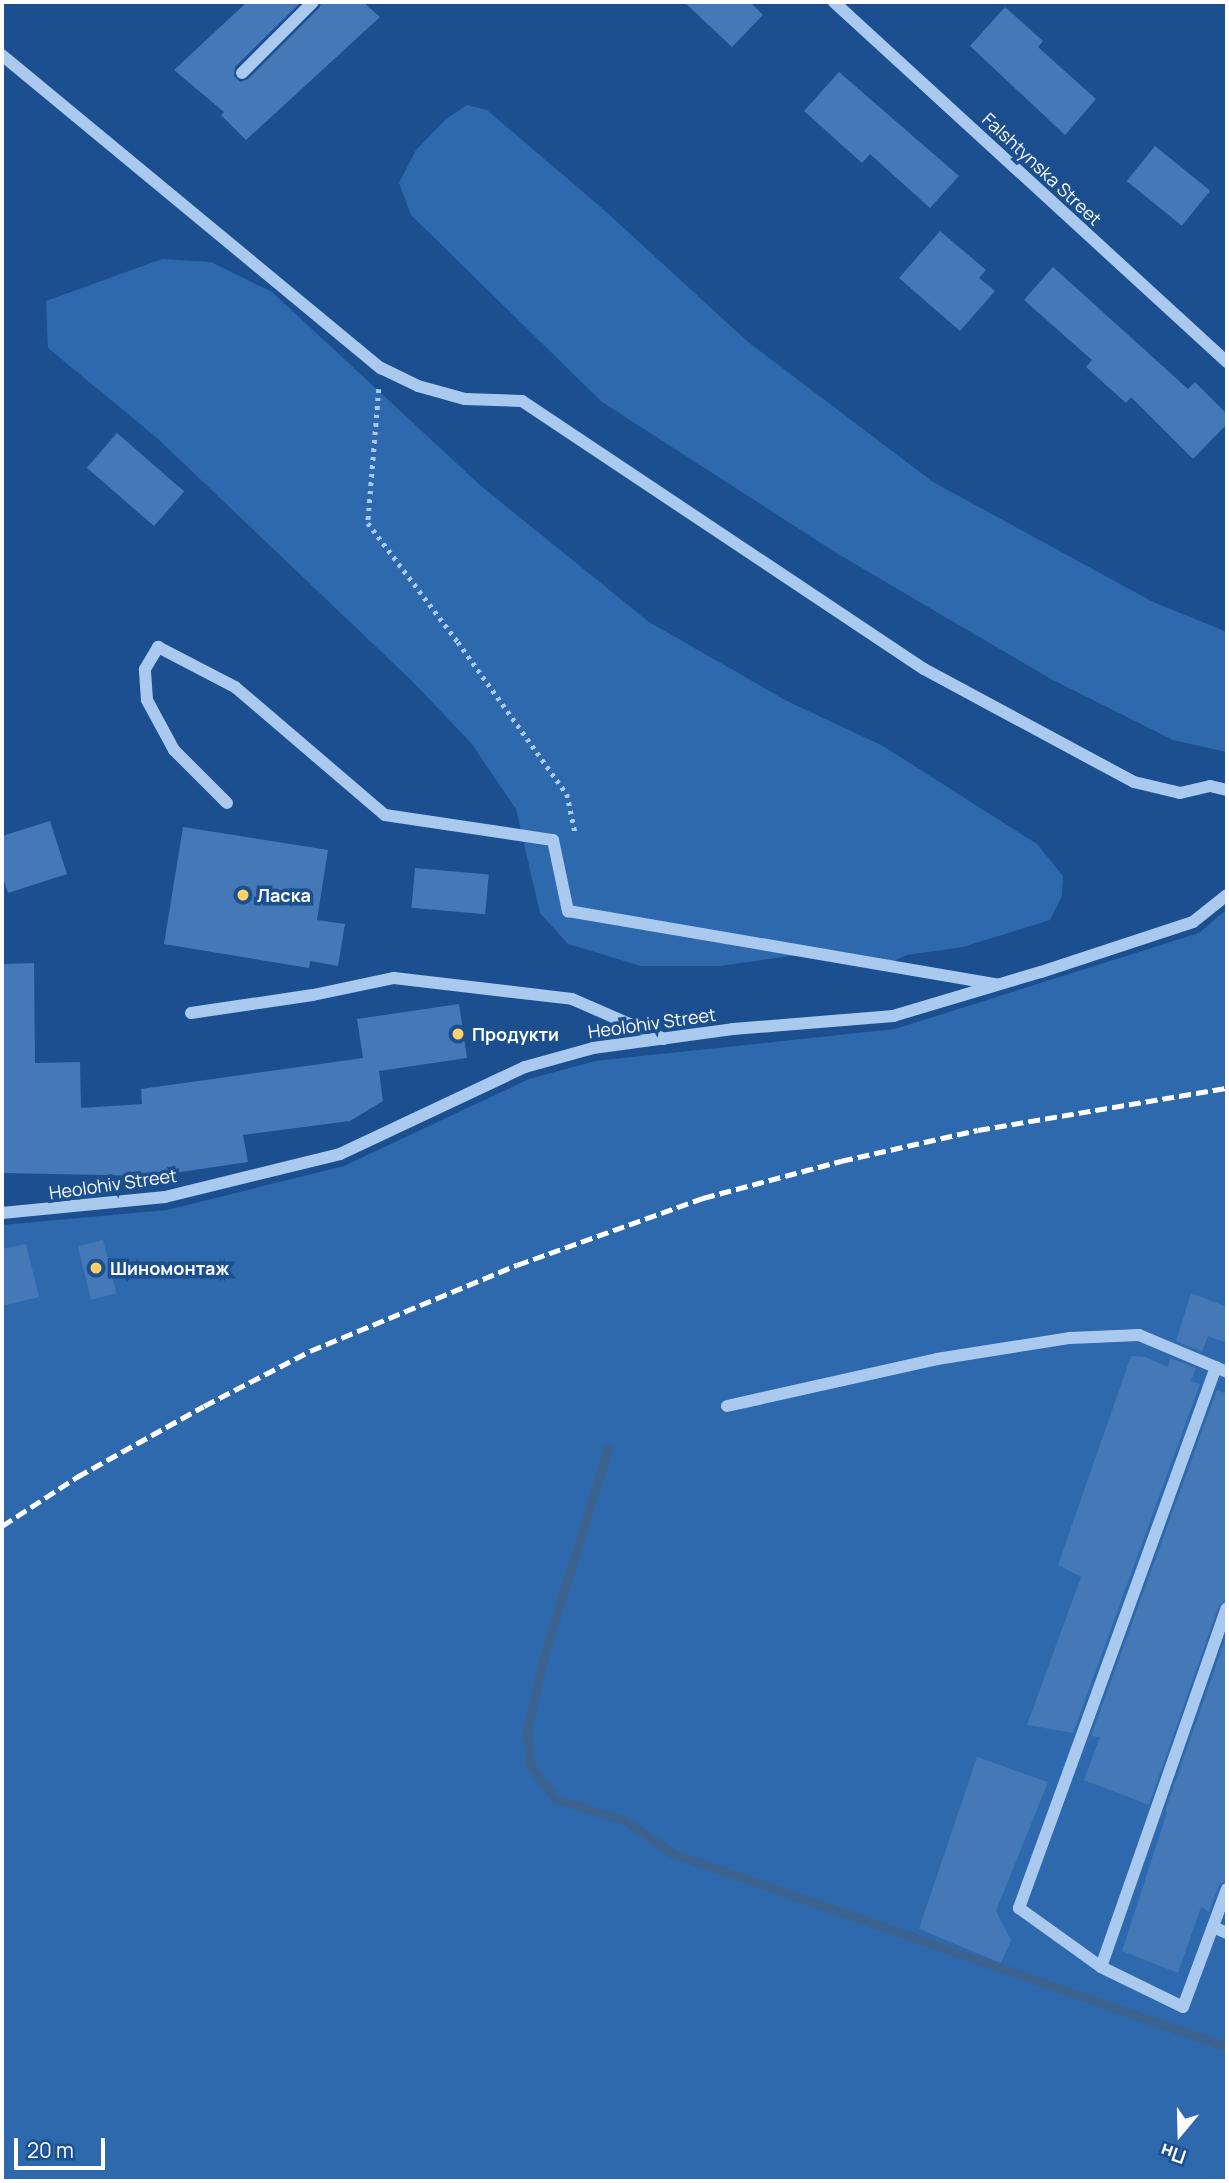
<!DOCTYPE html>
<meta charset="utf-8">
<style>
body{margin:0}
#map{position:relative;width:1229px;height:2183px;overflow:hidden;background:#1b4f8f;font-family:Manrope,sans-serif}
div>[style]{position:absolute}
.green>*{inset:0;background:#2e69ad}
.stream>*{height:9px;margin:-4.5px;padding:0 4.5px;transform-origin:4.5px;border-radius:4.5px;background:#3c6290}
.building>*{inset:0;background:#4478b7;transform-origin:0 0}
.path>*{height:4.5px;margin-top:-2.25px;transform-origin:0;background:repeating-linear-gradient(90deg,#a9c9ee 0 3.5px,transparent 0 8.5px)}
.minor>*{height:12px;margin:-6px;padding:0 6px;transform-origin:6px;border-radius:6px;background:#a9c9ee}
.rail>*{height:5px;margin-top:-2.5px;transform-origin:0;background:repeating-linear-gradient(90deg,#fff 0 12px,transparent 0 17px)}
.dots>*{width:19px;height:19px;translate:-50% -50%;box-sizing:border-box;border:4px solid #1b4f8f;border-radius:50%}
span{translate:-50% -50%;white-space:nowrap;text-align:center;line-height:1.15;-webkit-text-stroke:7px #1b4f8f;paint-order:stroke}
.street-label{font-size:18px;color:#fff}
.poi-label{font-size:18px;color:#fff;font-weight:700}
.left{translate:0 -50%;text-align:left}
.frame{position:absolute;inset:0;border:4px solid #fff;pointer-events:none}
.north{position:absolute;left:1145px;top:2099px;width:70px;height:70px;-webkit-text-stroke:5px #1b4f8f;paint-order:stroke;rotate:199deg;font-size:19px;font-weight:700;line-height:28px;text-align:center;color:#fff}
.north::after{content:'';display:block;margin:auto;width:24px;height:32px;background:#fff;clip-path:polygon(50% 0,100% 100%,50% 72%,0 100%)}
.scale{position:absolute;left:14px;top:2138px;width:91px;height:32px;box-sizing:border-box;border:4px solid #fff;border-top:0;padding-left:9px;font-size:21px;line-height:24px;white-space:nowrap;color:#fff;-webkit-text-stroke:5px #1b4f8f;paint-order:stroke}
</style>
<div id="map">
<div class="green">
<div style="clip-path:polygon(467px 105px,487px 110px,603px 209px,748px 342px,933px 482px,1153px 602px,1227px 632px,1227px 752px,1173px 740px,1051px 679px,838px 554px,602px 402px,411px 215px,399px 183px,416px 150px,446px 119px)"></div>
<div style="clip-path:polygon(162px 259px,211px 262px,272px 292px,481px 486px,649px 622px,787px 701px,883px 746px,1037px 844px,1063px 876px,1062px 896px,1050px 920px,963px 947px,907px 955px,880px 967px,826px 951px,720px 966px,641px 966px,568px 944px,540px 913px,516px 809px,471px 743px,412px 681px,157px 438px,48px 348px,46px 301px)"></div>
<div style="clip-path:polygon(1227px 909px,1227px 2181px,2px 2181px,2px 1225px,167px 1210px,344px 1166px,529px 1079px,595px 1061px,895px 1029px,1199px 933px)"></div>
</div>
<div class="stream">
<div style="left:608px;top:1448px;width:218px;rotate:107.1deg"></div>
<div style="left:544px;top:1656px;width:77px;rotate:102.8deg"></div>
<div style="left:527px;top:1731px;width:36px;rotate:84deg"></div>
<div style="left:531px;top:1767px;width:41px;rotate:52deg"></div>
<div style="left:556px;top:1799px;width:73px;rotate:17.4deg"></div>
<div style="left:626px;top:1821px;width:56px;rotate:34.8deg"></div>
<div style="left:672px;top:1853px;width:588px;rotate:19.27deg"></div>
</div>
<div class="building">
<div style="clip-path:polygon(247px 2px,301px 2px,235px 67px,234px 76px,240px 82px,248px 79px,319px 8px,322px 2px,363px 2px,380px 17px,246px 140px,221px 115px,224px 112px,174px 70px)"></div>
<div style="clip-path:polygon(684px 2px,750px 2px,763px 15px,732px 47px)"></div>
<div style="clip-path:polygon(1005px 7px,1043px 41px,1038px 47px,1096px 99px,1065px 135px,970px 46px)"></div>
<div style="clip-path:polygon(839px 72px,959px 176px,930px 208px,870px 154px,862px 163px,804px 111px)"></div>
<div style="left:1155px;top:146px;width:71px;height:45px;rotate:39deg"></div>
<div style="clip-path:polygon(940px 231px,986px 270px,979px 278px,995px 291px,960px 331px,899px 278px)"></div>
<div style="clip-path:polygon(1053px 267px,1188px 389px,1195px 382px,1227px 414px,1227px 424px,1193px 459px,1131px 397px,1126px 403px,1086px 367px,1092px 360px,1024px 300px)"></div>
<div style="left:117px;top:433px;width:89px;height:46px;rotate:41deg"></div>
<div style="clip-path:polygon(50px 821px,67px 874px,8px 893px,2px 875px,2px 836px)"></div>
<div style="clip-path:polygon(183px 827px,328px 850px,317px 920px,345px 924px,338px 966px,310px 961px,309px 968px,164px 944px)"></div>
<div style="left:415px;top:868px;width:74px;height:40px;rotate:5deg"></div>
<div style="clip-path:polygon(34px 963px,35px 1063px,80px 1062px,81px 1108px,142px 1104px,141px 1089px,363px 1058px,357px 1019px,459px 1004px,467px 1058px,379px 1071px,383px 1101px,350px 1121px,243px 1135px,248px 1162px,154px 1176px,2px 1173px,2px 964px)"></div>
<div style="left:103px;top:1240px;width:55px;height:26px;rotate:76deg"></div>
<div style="clip-path:polygon(26px 1244px,39px 1297px,2px 1306px,2px 1249px)"></div>
<div style="clip-path:polygon(1191px 1293px,1227px 1307px,1227px 1343px,1208px 1336px,1202px 1352px,1176px 1341px)"></div>
<div style="clip-path:polygon(1131px 1356px,1145px 1357px,1168px 1367px,1170px 1358px,1196px 1368px,1191px 1381px,1200px 1384px,1073px 1733px,1027px 1725px,1081px 1577px,1058px 1565px)"></div>
<div style="clip-path:polygon(1217px 1390px,1227px 1394px,1227px 1599px,1219px 1605px,1149px 1805px,1084px 1780px,1100px 1737px,1091px 1736px)"></div>
<div style="clip-path:polygon(1227px 1634px,1227px 1880px,1219px 1885px,1209px 1912px,1201px 1907px,1178px 1973px,1122px 1951px,1167px 1812px,1165px 1811px)"></div>
<div style="clip-path:polygon(977px 1757px,1048px 1782px,996px 1911px,1011px 1940px,1001px 1963px,919px 1929px)"></div>
</div>
<div class="path">
<div style="left:379px;top:389px;width:134px;rotate:94.7deg"></div>
<div style="left:368px;top:523px;width:149px;rotate:52.9deg"></div>
<div style="left:458px;top:642px;width:187px;rotate:54.4deg"></div>
<div style="left:567px;top:794px;width:38px;rotate:78deg"></div>
</div>
<div class="minor">
<div style="left:834px;top:2px;width:533px;rotate:42.49deg"></div>
<div style="left:2px;top:55px;width:492px;rotate:39.6deg"></div>
<div style="left:381px;top:368px;width:41px;rotate:25.9deg"></div>
<div style="left:418px;top:386px;width:49px;rotate:15.5deg"></div>
<div style="left:465px;top:399px;width:57px;rotate:2deg"></div>
<div style="left:522px;top:401px;width:483px;rotate:33.7deg"></div>
<div style="left:924px;top:669px;width:238px;rotate:28.3deg"></div>
<div style="left:1134px;top:782px;width:47px;rotate:13.4deg"></div>
<div style="left:1180px;top:793px;width:31px;rotate:-13deg"></div>
<div style="left:1210px;top:786px;width:17px;rotate:13deg"></div>
<div style="left:242px;top:73px;width:100px;rotate:-45deg"></div>
<div style="left:227px;top:803px;width:75px;rotate:-135deg"></div>
<div style="left:174px;top:750px;width:57px;rotate:-118.4deg"></div>
<div style="left:147px;top:700px;width:31px;rotate:-94deg"></div>
<div style="left:145px;top:669px;width:26px;rotate:-59deg"></div>
<div style="left:158px;top:647px;width:87px;rotate:27.5deg"></div>
<div style="left:235px;top:687px;width:197px;rotate:40.5deg"></div>
<div style="left:385px;top:815px;width:170px;rotate:8.5deg"></div>
<div style="left:553px;top:840px;width:73px;rotate:78.1deg"></div>
<div style="left:568px;top:911px;width:435px;rotate:9.7deg"></div>
<div style="left:191px;top:1013px;width:123px;rotate:-8.4deg"></div>
<div style="left:313px;top:995px;width:83px;rotate:-11.9deg"></div>
<div style="left:394px;top:978px;width:179px;rotate:6.7deg"></div>
<div style="left:572px;top:999px;width:100px;rotate:23.5deg"></div>
<div style="left:2px;top:1213px;width:164px;rotate:-5.6deg"></div>
<div style="left:165px;top:1197px;width:180px;rotate:-13.8deg"></div>
<div style="left:340px;top:1154px;width:204px;rotate:-25.2deg"></div>
<div style="left:525px;top:1067px;width:71px;rotate:-15.6deg"></div>
<div style="left:593px;top:1048px;width:141px;rotate:-7.7deg"></div>
<div style="left:733px;top:1029px;width:161px;rotate:-4.6deg"></div>
<div style="left:893px;top:1016px;width:154px;rotate:-16.6deg"></div>
<div style="left:1041px;top:972px;width:160px;rotate:-18.2deg"></div>
<div style="left:1193px;top:922px;width:43px;rotate:-38.5deg"></div>
<div style="left:1216px;top:1367px;width:576px;rotate:110.01deg"></div>
<div style="left:1019px;top:1908px;width:101px;rotate:35.7deg"></div>
<div style="left:1101px;top:1967px;width:91px;rotate:26deg"></div>
<div style="left:1183px;top:2007px;width:126px;rotate:-69.6deg"></div>
<div style="left:727px;top:1406px;width:215px;rotate:-12.6deg"></div>
<div style="left:937px;top:1359px;width:135px;rotate:-9deg"></div>
<div style="left:1070px;top:1338px;width:69px;rotate:-2.5deg"></div>
<div style="left:1139px;top:1335px;width:95px;rotate:22.8deg"></div>
<div style="left:1213px;top:1927px;width:15px;rotate:23deg"></div>
<div style="left:1101px;top:1967px;width:380px;rotate:-70.7deg"></div>
</div>
<div class="rail">
<div style="left:2px;top:1526px;width:90px;rotate:-33.2deg"></div>
<div style="left:77px;top:1477px;width:145px;rotate:-29.2deg"></div>
<div style="left:204px;top:1406px;width:119px;rotate:-27.4deg"></div>
<div style="left:310px;top:1351px;width:224px;rotate:-22.6deg"></div>
<div style="left:517px;top:1265px;width:198px;rotate:-19.8deg"></div>
<div style="left:703px;top:1198px;width:143px;rotate:-15deg"></div>
<div style="left:841px;top:1161px;width:140px;rotate:-12.8deg"></div>
<div style="left:978px;top:1130px;width:253px;rotate:-9.6deg"></div>
</div>
<div class="dots">
<div style="left:243px;top:895px;background:#ffd166"></div>
<div style="left:458px;top:1034px;background:#ffd166"></div>
<div style="left:96px;top:1268px;background:#ffd166"></div>
</div>
<div class="street-label">
<span style="left:1042px;top:169px;rotate:43deg">Falshtynska Street</span>
<span style="left:652px;top:1023px;rotate:-8deg">Heolohiv Street</span>
<span style="left:113px;top:1184px;rotate:-8deg">Heolohiv Street</span>
</div>
<div class="poi-label">
<span class="left" style="left:257px;top:895px">Ласка</span>
<span class="left" style="left:472px;top:1034px">Продукти</span>
<span class="left" style="left:110px;top:1268px">Шиномонтаж</span>
</div>
<div class="frame"></div>
<div class="north">Пн</div>
<div class="scale">20 m</div>
</div>
